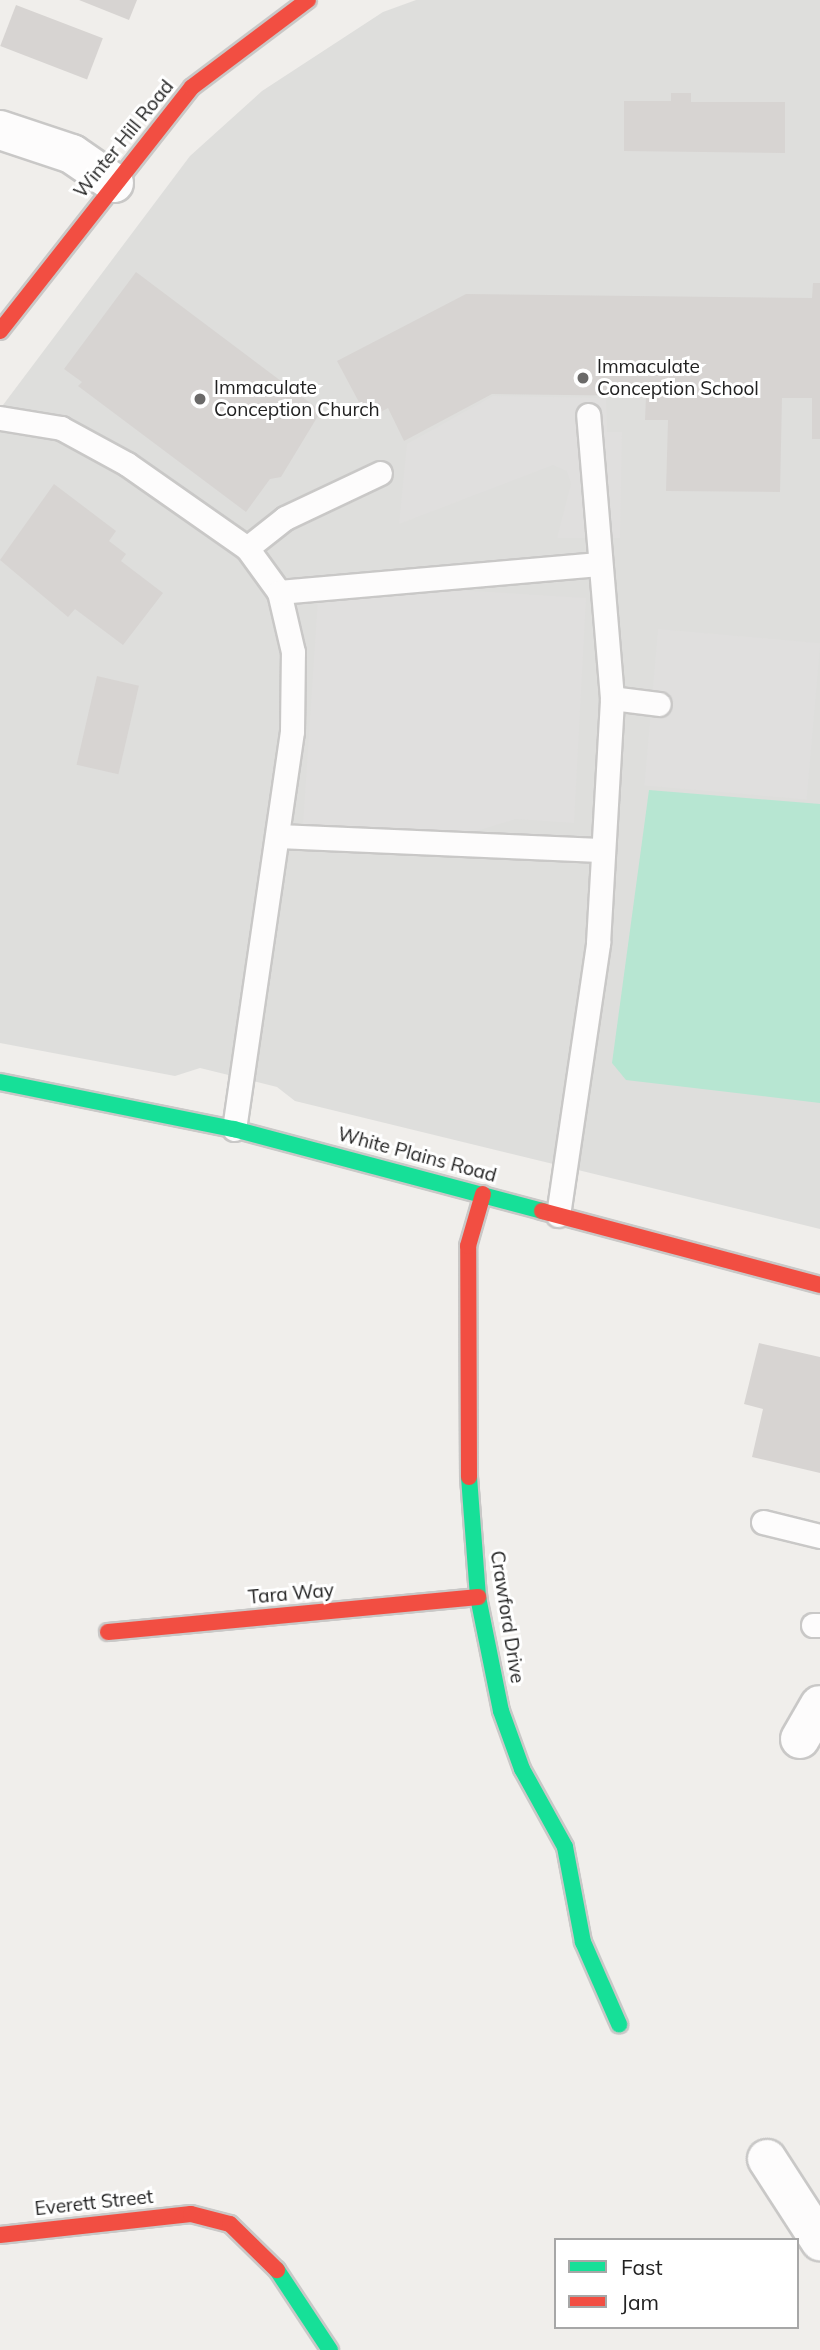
<!DOCTYPE html>
<style>
body{margin:0}
#map{position:relative;width:820px;height:2350px;overflow:hidden;background:#f0eeeb;font-family:Mulish,sans-serif}
div>[style]{position:absolute}
.religious>*{inset:0;background:#dededc}
.pitch>*{inset:0;background:#b7e6d2}
.parking>*{inset:0;background:#e0dfde;transform-origin:0 0}
.building>*{inset:0;background:#d7d4d2;transform-origin:0 0}
.roads{filter:drop-shadow(2px 0 #c9c8c7) drop-shadow(-2px 0 #c9c8c7) drop-shadow(0 2px #c9c8c7) drop-shadow(0 -2px #c9c8c7)}
.lane>*{height:23px;margin:-11.5px;padding:0 11.5px;transform-origin:11.5px;border-radius:11.5px;background:#fdfcfc}
.street>*{height:38px;margin:-19px;padding:0 19px;transform-origin:19px;border-radius:19px;background:#fdfcfc}
.fast>*{height:16px;margin:-8px;padding:0 8px;transform-origin:8px;border-radius:8px;background:#16e098}
.jam>*{height:16px;margin:-8px;padding:0 8px;transform-origin:8px;border-radius:8px;background:#f24e42}
.dots>*{width:19px;height:19px;translate:-50% -50%;box-sizing:border-box;border:4px solid #fff;border-radius:50%}
span{translate:-50% -50%;white-space:nowrap;text-align:center;line-height:1.15;-webkit-text-stroke:6px #fff;paint-order:stroke}
.street-label{font-size:19px;color:#222}
.poi-label{font-size:19px;color:#222}
.left{translate:0 -50%;text-align:left}
.legend{position:absolute;left:554px;top:2238px;width:245px;height:91px;box-sizing:border-box;background:#fff;border:2px solid #a7a7a7;margin:0;padding:9px 12px;list-style:none;font-size:21px;color:#222}
.legend li{display:flex;align-items:center;gap:14px;height:35px}
.legend b{width:35px;border:2px solid #a7a7a7}
</style>
<div id="map">
<div class="religious">
<div style="clip-path:polygon(416px 0,820px 0,820px 1229px,295px 1101px,277px 1087px,200px 1068px,175px 1076px,0 1043px,0 409px,190px 156px,262px 91px,383px 12px)"></div>
</div>
<div class="pitch">
<div style="clip-path:polygon(649px 790px,820px 804px,820px 1103px,626px 1080px,612px 1063px)"></div>
</div>
<div class="parking">
<div style="clip-path:polygon(493px 396px,606px 398px,607px 432px,622px 432px,620px 538px,557px 538px,571px 484px,567px 471px,553px 465px,399px 524px,407px 444px)"></div>
<div style="clip-path:polygon(425px 588px,586px 598px,574px 823px,516px 819px,470px 833px,303px 825px,318px 598px)"></div>
<div style="left:658px;top:629px;width:163px;height:157px;rotate:5deg"></div>
</div>
<div class="building">
<div style="clip-path:polygon(79px 0,137px 0,129px 20px)"></div>
<div style="left:16px;top:5px;width:93px;height:44px;rotate:21deg"></div>
<div style="clip-path:polygon(671px 93px,691px 93px,691px 102px,785px 102px,785px 153px,624px 151px,624px 101px,671px 101px)"></div>
<div style="clip-path:polygon(136px 272px,321px 411px,281px 477px,270px 479px,246px 512px,78px 386px,82px 382px,64px 369px)"></div>
<div style="clip-path:polygon(813px 283px,820px 283px,820px 439px,812px 439px,812px 398px,782px 398px,780px 492px,666px 491px,668px 420px,645px 420px,646px 396px,492px 394px,404px 441px,388px 408px,368px 419px,337px 361px,466px 294px,812px 298px)"></div>
<div style="clip-path:polygon(54px 484px,116px 531px,109px 541px,126px 554px,121px 561px,163px 593px,123px 645px,75px 609px,68px 617px,0 560px)"></div>
<div style="left:97px;top:676px;width:43px;height:91px;rotate:13deg"></div>
<div style="clip-path:polygon(759px 1343px,820px 1357px,820px 1473px,752px 1457px,763px 1409px,744px 1404px)"></div>
</div>
<div class="roads">
<div class="lane">
<div style="left:0;top:418px;width:62px;rotate:9.3deg"></div>
<div style="left:61px;top:428px;width:75px;rotate:28.6deg"></div>
<div style="left:127px;top:464px;width:146px;rotate:35deg"></div>
<div style="left:247px;top:548px;width:54px;rotate:54deg"></div>
<div style="left:247px;top:548px;width:48px;rotate:-38.3deg"></div>
<div style="left:285px;top:518px;width:105px;rotate:-25.3deg"></div>
<div style="left:612px;top:698px;width:47px;rotate:7.3deg"></div>
<div style="left:278px;top:836px;width:322px;rotate:2.5deg"></div>
<div style="left:234px;top:1129px;width:402px;rotate:-81.7deg"></div>
<div style="left:292px;top:731px;width:79px;rotate:-89.3deg"></div>
<div style="left:293px;top:652px;width:62px;rotate:-103.1deg"></div>
<div style="left:279px;top:592px;width:318px;rotate:-5deg"></div>
<div style="left:558px;top:1215px;width:275px;rotate:-81.6deg"></div>
<div style="left:598px;top:943px;width:245px;rotate:-86.7deg"></div>
<div style="left:612px;top:698px;width:284px;rotate:-94.8deg"></div>
<div style="left:763px;top:1522px;width:59px;rotate:13.8deg"></div>
<div style="left:813px;top:1625px;width:7px"></div>
</div>
<div class="street">
<div style="left:0;top:130px;width:76px;rotate:18.4deg"></div>
<div style="left:72px;top:154px;width:51px;rotate:34.6deg"></div>
<div style="left:800px;top:1739px;width:39px;rotate:-60deg"></div>
<div style="left:767px;top:2159px;width:98px;rotate:57.1deg"></div>
</div>
<div class="fast">
<div style="left:0;top:1082px;width:239px;rotate:11.4deg"></div>
<div style="left:234px;top:1129px;width:319px;rotate:14.9deg"></div>
<div style="left:469px;top:1477px;width:120px;rotate:85.7deg"></div>
<div style="left:478px;top:1597px;width:116px;rotate:78.6deg"></div>
<div style="left:501px;top:1711px;width:62px;rotate:70.1deg"></div>
<div style="left:522px;top:1769px;width:89px;rotate:61.1deg"></div>
<div style="left:565px;top:1847px;width:97px;rotate:79.3deg"></div>
<div style="left:583px;top:1942px;width:90px;rotate:66.3deg"></div>
<div style="left:277px;top:2270px;width:96px;rotate:56.5deg"></div>
</div>
<div class="jam">
<div style="left:0;top:331px;width:310px;rotate:-51.8deg"></div>
<div style="left:192px;top:87px;width:145px;rotate:-36.9deg"></div>
<div style="left:542px;top:1211px;width:288px;rotate:14.9deg"></div>
<div style="left:469px;top:1477px;width:231px;rotate:-90.2deg"></div>
<div style="left:468px;top:1246px;width:54px;rotate:-73.9deg"></div>
<div style="left:108px;top:1632px;width:372px;rotate:-5.4deg"></div>
<div style="left:0;top:2235px;width:192px;rotate:-6.3deg"></div>
<div style="left:191px;top:2214px;width:40px;rotate:14.4deg"></div>
<div style="left:230px;top:2224px;width:66px;rotate:44.4deg"></div>
</div>
</div>
<div class="dots">
<div style="left:583px;top:378px;background:#6a6968"></div>
<div style="left:200px;top:399px;background:#6a6968"></div>
</div>
<div class="street-label">
<span style="left:124px;top:139px;rotate:-51deg">Winter Hill Road</span>
<span style="left:417px;top:1155px;rotate:15deg">White Plains Road</span>
<span style="left:291px;top:1594px;rotate:-5deg">Tara Way</span>
<span style="left:507px;top:1617px;rotate:81deg">Crawford Drive</span>
<span style="left:94px;top:2203px;rotate:-6deg">Everett Street</span>
</div>
<div class="poi-label">
<span class="left" style="left:597px;top:378px">Immaculate<br>Conception School</span>
<span class="left" style="left:214px;top:399px">Immaculate<br>Conception Church</span>
</div>
<ul class="legend">
<li><b style="height:9px;background:#16e098"></b>Fast</li>
<li><b style="height:9px;background:#f24e42"></b>Jam</li>
</ul>
</div>
